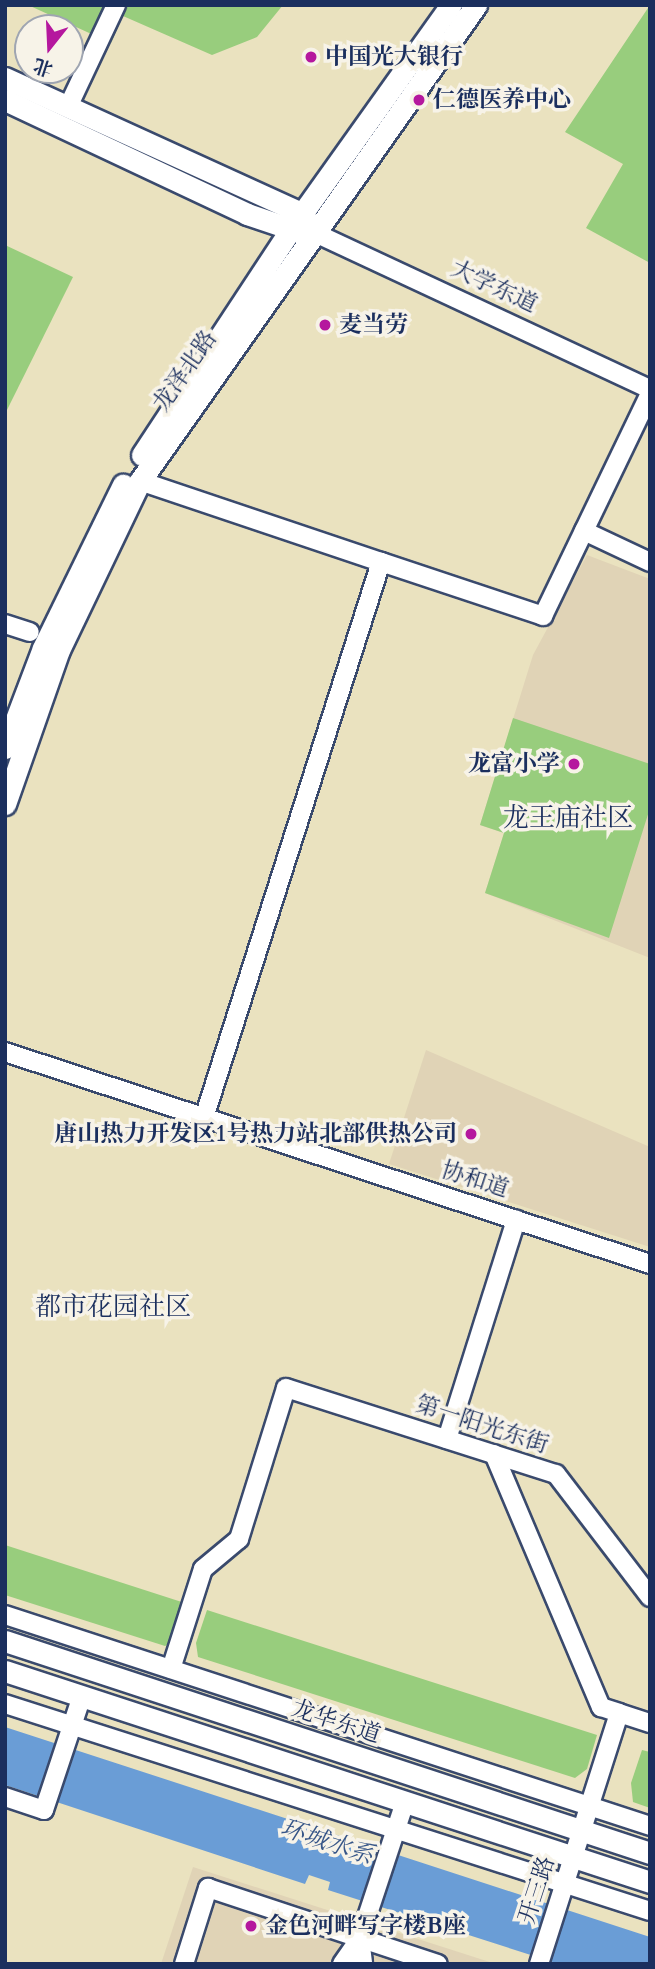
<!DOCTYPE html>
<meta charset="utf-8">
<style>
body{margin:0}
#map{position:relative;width:655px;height:1969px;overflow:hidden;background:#eae2bf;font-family:Cardo,"Noto Serif SC",serif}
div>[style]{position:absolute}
.built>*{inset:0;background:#e0d3b6}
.green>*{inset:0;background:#98cd7d}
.water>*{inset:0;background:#6a9dd6}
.roads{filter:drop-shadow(2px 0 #3a4a6d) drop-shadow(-2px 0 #3a4a6d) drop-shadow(0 2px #3a4a6d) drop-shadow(0 -2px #3a4a6d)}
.minor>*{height:18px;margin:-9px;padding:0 9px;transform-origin:9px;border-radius:9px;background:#fff}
.major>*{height:21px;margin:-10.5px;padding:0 10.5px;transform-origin:10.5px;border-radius:10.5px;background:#fff}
.dots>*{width:19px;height:19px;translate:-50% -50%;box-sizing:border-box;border:4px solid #f7f3e8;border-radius:50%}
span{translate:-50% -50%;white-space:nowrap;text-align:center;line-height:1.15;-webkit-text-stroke:7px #f7f3e8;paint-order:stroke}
.poi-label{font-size:23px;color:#1b2f5e;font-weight:700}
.left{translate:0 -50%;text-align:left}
.right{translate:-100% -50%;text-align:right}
.street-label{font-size:23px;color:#1b2f5e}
.water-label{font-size:24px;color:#375688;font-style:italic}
.quarter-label{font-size:26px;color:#1b2f5e}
.frame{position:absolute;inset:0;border:7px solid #1b2f5e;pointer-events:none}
.north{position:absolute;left:14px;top:14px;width:70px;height:70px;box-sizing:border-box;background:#f7f3e8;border:2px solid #9fa5b1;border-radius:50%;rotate:198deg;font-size:19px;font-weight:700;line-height:28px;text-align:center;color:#1b2f5e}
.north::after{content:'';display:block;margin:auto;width:24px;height:32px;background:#b5179e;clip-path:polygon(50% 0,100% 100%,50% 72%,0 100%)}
</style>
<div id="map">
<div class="built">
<div style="clip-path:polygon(587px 555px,650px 579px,650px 958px,485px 893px,504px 833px,480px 825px,533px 655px)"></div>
<div style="clip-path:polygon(426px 1050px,650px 1147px,650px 1247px,389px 1164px)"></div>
<div style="clip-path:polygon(193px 1867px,496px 1964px,161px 1964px)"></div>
</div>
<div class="green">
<div style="clip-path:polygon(28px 5px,283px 5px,257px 37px,212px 55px,123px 16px,111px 43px)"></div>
<div style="clip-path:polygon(650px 5px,650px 263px,586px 228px,623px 164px,565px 132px)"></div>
<div style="clip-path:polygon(5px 245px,73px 277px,5px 414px)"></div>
<div style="clip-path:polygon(513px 718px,650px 764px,650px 808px,609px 938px,485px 893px,504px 833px,480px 825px)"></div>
<div style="clip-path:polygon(5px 1545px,191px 1605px,180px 1639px,165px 1646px,5px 1595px)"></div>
<div style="clip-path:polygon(207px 1610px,597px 1735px,587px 1769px,575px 1778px,198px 1657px,196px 1643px)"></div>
<div style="clip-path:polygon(642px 1750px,650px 1752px,650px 1808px,633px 1802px,631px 1783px)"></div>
</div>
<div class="water">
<div style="clip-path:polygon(5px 1727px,650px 1937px,650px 1964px,559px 1964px,328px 1890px,330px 1882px,309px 1875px,305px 1884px,5px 1785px)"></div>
</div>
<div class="roads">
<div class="minor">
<div style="left:68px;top:107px;width:113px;rotate:-64.8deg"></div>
<div style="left:315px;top:233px;width:370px;rotate:25deg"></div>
<div style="left:140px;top:481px;width:254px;rotate:18.6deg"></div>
<div style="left:381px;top:562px;width:583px;rotate:107.66deg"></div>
<div style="left:584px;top:531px;width:73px;rotate:25.2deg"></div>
<div style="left:381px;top:562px;width:171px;rotate:18.4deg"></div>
<div style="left:543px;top:616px;width:246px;rotate:-64.3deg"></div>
<div style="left:5px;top:624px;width:26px;rotate:18deg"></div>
<div style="left:5px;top:1052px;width:679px;rotate:18.19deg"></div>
<div style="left:447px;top:1439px;width:230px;rotate:-72.5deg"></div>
<div style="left:494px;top:1454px;width:275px;rotate:67.1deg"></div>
<div style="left:601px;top:1707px;width:19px;rotate:18deg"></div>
<div style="left:5px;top:1615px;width:679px;rotate:18.11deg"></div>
<div style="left:171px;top:1669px;width:105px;rotate:-72.3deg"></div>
<div style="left:203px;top:1569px;width:47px;rotate:-39.8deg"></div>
<div style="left:239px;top:1539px;width:158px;rotate:-72.7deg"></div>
<div style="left:286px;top:1388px;width:283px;rotate:17.7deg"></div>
<div style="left:556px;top:1474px;width:155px;rotate:52.6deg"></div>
<div style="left:5px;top:1704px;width:677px;rotate:17.79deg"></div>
<div style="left:5px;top:1797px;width:41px;rotate:18.4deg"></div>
<div style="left:44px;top:1810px;width:120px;rotate:-71.6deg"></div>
<div style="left:360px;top:1938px;width:26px;rotate:83deg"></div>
<div style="left:184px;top:1964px;width:80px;rotate:-72.5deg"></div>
<div style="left:208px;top:1888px;width:242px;rotate:18.3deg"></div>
<div style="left:342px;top:1964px;width:32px;rotate:-55deg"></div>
<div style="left:360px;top:1938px;width:143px;rotate:-71.7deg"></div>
<div style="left:539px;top:1964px;width:263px;rotate:-72.3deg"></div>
<div style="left:619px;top:1713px;width:33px;rotate:18deg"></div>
</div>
<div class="major">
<div style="left:5px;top:78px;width:328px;rotate:24.5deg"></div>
<div style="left:303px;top:214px;width:14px;rotate:60deg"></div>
<div style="left:5px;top:100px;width:268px;rotate:25.2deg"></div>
<div style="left:247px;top:214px;width:59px;rotate:18.7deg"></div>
<div style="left:142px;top:455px;width:267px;rotate:-56.6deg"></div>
<div style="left:289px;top:232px;width:279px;rotate:-54.5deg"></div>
<div style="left:5px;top:748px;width:107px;rotate:-69.2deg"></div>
<div style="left:43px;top:648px;width:182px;rotate:-63.9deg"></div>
<div style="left:5px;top:804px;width:163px;rotate:-70.7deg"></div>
<div style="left:59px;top:650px;width:187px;rotate:-64.4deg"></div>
<div style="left:140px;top:481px;width:583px;rotate:-54.78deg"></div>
<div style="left:5px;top:1641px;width:679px;rotate:18.19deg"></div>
<div style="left:5px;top:1671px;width:679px;rotate:18.11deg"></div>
</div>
</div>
<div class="dots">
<div style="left:311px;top:57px;background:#b5179e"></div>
<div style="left:419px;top:100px;background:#b5179e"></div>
<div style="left:325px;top:325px;background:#b5179e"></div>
<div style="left:574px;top:764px;background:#b5179e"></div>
<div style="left:471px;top:1134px;background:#b5179e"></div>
<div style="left:251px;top:1926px;background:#b5179e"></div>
</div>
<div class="poi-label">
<span class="left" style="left:325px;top:57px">中国光大银行</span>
<span class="left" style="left:433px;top:100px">仁德医养中心</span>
<span class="left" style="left:339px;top:325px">麦当劳</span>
<span class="right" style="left:560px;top:764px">龙富小学</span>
<span class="right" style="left:457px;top:1134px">唐山热力开发区1号热力站北部供热公司</span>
<span class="left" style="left:265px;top:1926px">金色河畔写字楼B座</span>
</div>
<div class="street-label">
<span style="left:494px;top:287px;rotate:25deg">大学东道</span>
<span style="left:185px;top:371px;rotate:-55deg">龙泽北路</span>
<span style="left:475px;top:1180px;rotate:18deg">协和道</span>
<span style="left:482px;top:1425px;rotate:18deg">第一阳光东街</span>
<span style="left:336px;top:1722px;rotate:18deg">龙华东道</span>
<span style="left:537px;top:1890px;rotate:-72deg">开三路</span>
</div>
<div class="water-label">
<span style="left:327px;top:1842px;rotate:18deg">环城水系</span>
</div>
<div class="quarter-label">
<span style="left:568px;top:818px">龙王庙社区</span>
<span style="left:113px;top:1307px">都市花园社区</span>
</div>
<div class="frame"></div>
<div class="north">北</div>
</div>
